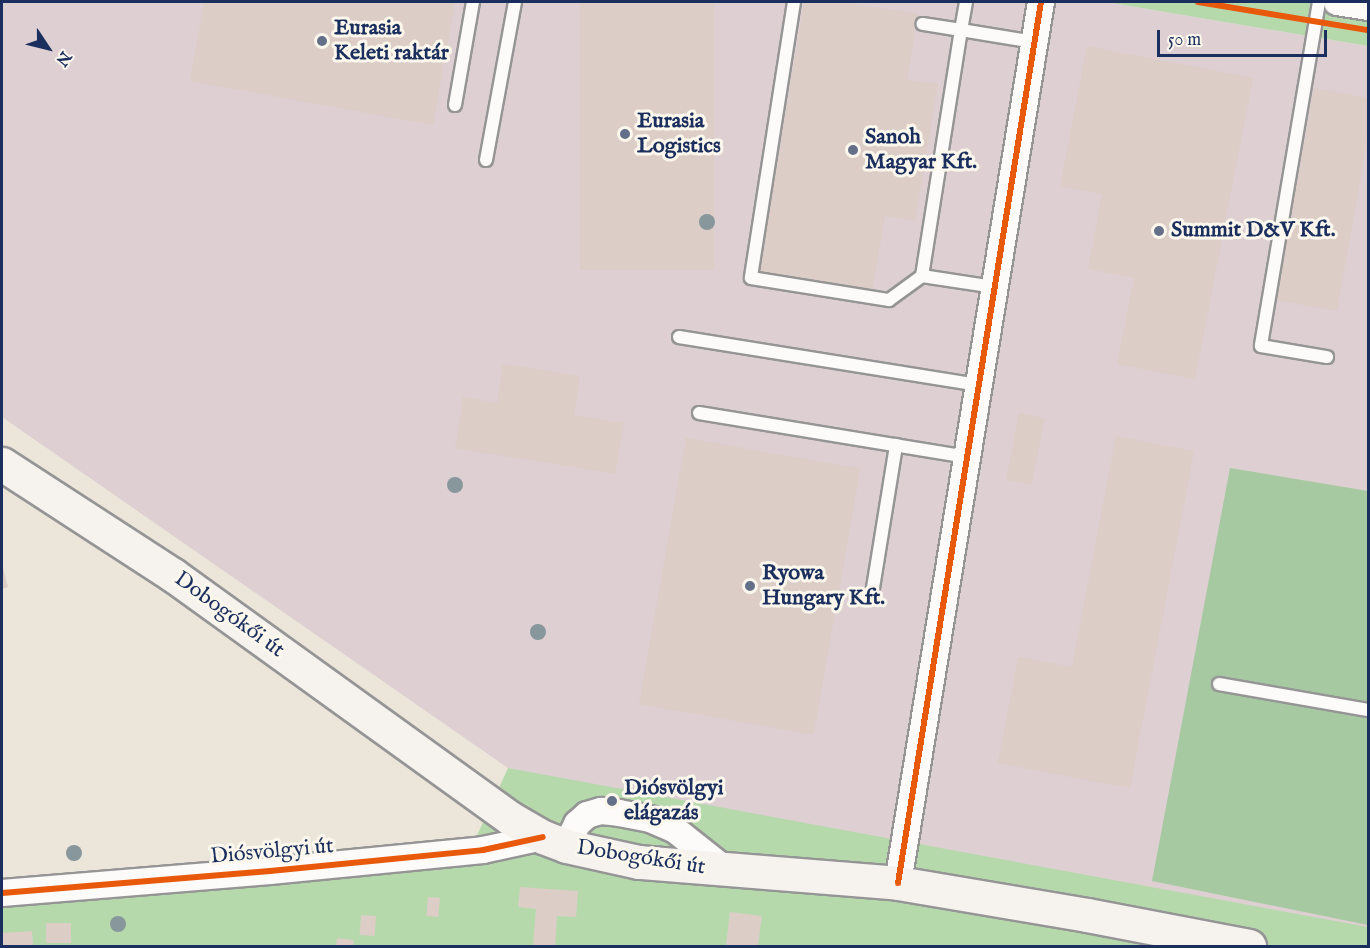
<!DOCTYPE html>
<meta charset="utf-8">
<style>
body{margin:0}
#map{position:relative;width:1370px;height:948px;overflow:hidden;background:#ece6da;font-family:"IM FELL English",serif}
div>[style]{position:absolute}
.industrial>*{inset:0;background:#ddcfd2}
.green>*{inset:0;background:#b6d9ac}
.forest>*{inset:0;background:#a7c9a2}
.building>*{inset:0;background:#dccdc7;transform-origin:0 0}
.roads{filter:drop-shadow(2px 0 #959596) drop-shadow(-2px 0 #959596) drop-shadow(0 2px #959596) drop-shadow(0 -2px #959596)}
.lane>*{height:12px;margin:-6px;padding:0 6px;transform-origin:6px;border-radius:6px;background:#fcfbf9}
.street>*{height:26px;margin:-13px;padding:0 13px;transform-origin:13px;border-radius:13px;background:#fcfbf9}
.secondary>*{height:33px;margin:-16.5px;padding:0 16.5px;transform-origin:16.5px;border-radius:16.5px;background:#f6f3ef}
.cycleway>*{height:6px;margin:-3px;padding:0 3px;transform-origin:3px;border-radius:3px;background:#e8590c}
.trees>*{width:16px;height:16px;margin:-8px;border-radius:50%;background:#88979b}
.dots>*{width:16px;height:16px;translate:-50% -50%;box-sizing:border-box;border:3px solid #fbf7ec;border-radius:50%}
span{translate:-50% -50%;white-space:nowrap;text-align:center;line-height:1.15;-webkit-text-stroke:6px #fbf7ec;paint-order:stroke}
.poi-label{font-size:22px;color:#1b2f5e;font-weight:700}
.left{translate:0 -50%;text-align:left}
.street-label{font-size:22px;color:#1b2f5e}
.frame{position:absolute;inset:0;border:3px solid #1b2f5e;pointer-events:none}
.north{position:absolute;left:18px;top:18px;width:60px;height:60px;-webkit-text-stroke:4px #fbf7ec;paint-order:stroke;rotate:125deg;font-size:16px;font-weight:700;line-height:24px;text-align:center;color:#1b2f5e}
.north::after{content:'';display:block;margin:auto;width:21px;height:27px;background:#1b2f5e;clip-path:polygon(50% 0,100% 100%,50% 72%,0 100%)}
.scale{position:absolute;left:1157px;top:30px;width:170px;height:27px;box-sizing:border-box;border:3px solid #1b2f5e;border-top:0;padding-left:8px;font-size:18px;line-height:21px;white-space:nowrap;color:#1b2f5e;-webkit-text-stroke:4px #fbf7ec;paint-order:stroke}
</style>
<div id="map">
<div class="industrial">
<div style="clip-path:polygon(2px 2px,1106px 2px,1368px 46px,1368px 935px,698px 808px,508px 768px,2px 417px)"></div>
</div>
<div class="green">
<div style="clip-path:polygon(1106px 2px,1368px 2px,1368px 46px)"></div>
<div style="clip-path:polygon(508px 768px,1368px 927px,1368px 946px,2px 946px,2px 880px,474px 842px)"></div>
</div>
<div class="forest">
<div style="clip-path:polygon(1230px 468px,1368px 491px,1368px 925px,1152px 881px)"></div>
</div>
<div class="building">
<div style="clip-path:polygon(204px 2px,455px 2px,433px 125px,190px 81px)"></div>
<div style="left:580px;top:2px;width:134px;height:268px"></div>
<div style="clip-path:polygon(804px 2px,843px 2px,918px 14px,907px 80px,938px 84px,915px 221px,885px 216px,872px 291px,759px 273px)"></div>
<div style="clip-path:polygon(1087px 46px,1253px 78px,1195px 379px,1117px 364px,1134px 278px,1088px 269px,1102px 194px,1060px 186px)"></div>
<div style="clip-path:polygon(1314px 88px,1368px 98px,1368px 136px,1337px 311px,1276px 300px)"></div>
<div style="clip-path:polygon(503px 364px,580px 376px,574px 415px,624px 423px,615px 474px,455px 448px,463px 397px,497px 403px)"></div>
<div style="left:1019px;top:413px;width:26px;height:68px;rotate:11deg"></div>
<div style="clip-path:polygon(1116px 436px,1194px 451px,1130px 788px,998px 763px,1018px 657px,1072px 667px)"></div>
<div style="left:686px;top:438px;width:177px;height:270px;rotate:10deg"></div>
<div style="clip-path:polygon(2px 564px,8px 587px,2px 589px)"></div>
<div style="clip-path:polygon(520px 887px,578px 891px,576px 917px,557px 916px,555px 946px,533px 946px,536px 909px,518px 907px)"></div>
<div style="left:428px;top:897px;width:12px;height:19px;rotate:5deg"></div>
<div style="left:730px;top:912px;width:32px;height:34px;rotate:7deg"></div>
<div style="left:361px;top:915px;width:15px;height:20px;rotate:4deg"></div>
<div style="left:46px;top:923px;width:25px;height:20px"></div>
<div style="clip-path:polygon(32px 931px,33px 946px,2px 946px,2px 933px)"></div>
<div style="clip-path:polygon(337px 938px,354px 940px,353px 946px,336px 946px)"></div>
</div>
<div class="roads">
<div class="lane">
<div style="left:794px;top:2px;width:279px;rotate:98.9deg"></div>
<div style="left:751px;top:278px;width:140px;rotate:9.1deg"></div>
<div style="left:889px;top:300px;width:41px;rotate:-36deg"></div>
<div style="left:922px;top:276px;width:74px;rotate:8.6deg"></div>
<div style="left:966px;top:2px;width:28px;rotate:100deg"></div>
<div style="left:961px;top:30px;width:74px;rotate:9.3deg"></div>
<div style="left:1319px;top:2px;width:349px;rotate:99.6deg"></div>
<div style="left:1261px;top:346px;width:67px;rotate:9.5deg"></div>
<div style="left:455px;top:105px;width:105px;rotate:-80.1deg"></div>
<div style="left:486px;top:160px;width:161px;rotate:-79.6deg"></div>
<div style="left:922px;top:276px;width:249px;rotate:-81deg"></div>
<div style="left:961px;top:30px;width:39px;rotate:-171deg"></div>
<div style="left:679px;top:337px;width:304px;rotate:9.1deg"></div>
<div style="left:699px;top:413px;width:272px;rotate:9.3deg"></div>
<div style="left:872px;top:594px;width:151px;rotate:-80.8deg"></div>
<div style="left:1219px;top:684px;width:151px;rotate:9.9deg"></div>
</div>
<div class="street">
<div style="left:1337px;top:2px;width:31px;rotate:9deg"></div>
<div style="left:566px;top:846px;width:25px;rotate:-63deg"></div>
<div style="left:577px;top:824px;width:13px;rotate:-42deg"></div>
<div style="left:587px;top:815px;width:15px;rotate:-16deg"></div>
<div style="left:601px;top:811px;width:18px;rotate:6deg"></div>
<div style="left:619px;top:813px;width:32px;rotate:11deg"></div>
<div style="left:650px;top:819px;width:26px;rotate:23deg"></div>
<div style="left:674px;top:829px;width:68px;rotate:38.4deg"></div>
<div style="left:898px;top:883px;width:893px;rotate:-80.78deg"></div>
<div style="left:2px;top:893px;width:269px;rotate:-4.7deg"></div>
<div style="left:270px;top:871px;width:214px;rotate:-5.6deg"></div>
<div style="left:483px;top:850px;width:61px;rotate:-12.2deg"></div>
</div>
<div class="secondary">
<div style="left:2px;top:464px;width:204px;rotate:33deg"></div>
<div style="left:173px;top:575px;width:415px;rotate:35.8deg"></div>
<div style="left:510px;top:818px;width:38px;rotate:30deg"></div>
<div style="left:543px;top:837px;width:25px;rotate:21deg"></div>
<div style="left:566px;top:846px;width:75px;rotate:12.4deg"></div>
<div style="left:639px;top:862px;width:260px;rotate:4.6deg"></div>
<div style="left:898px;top:883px;width:192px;rotate:9.6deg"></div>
<div style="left:1087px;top:915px;width:165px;rotate:10.8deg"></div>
</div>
</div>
<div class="cycleway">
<div style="left:1198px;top:2px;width:172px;rotate:9.4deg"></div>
<div style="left:898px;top:883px;width:893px;rotate:-80.78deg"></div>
<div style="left:2px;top:893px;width:269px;rotate:-4.7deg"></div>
<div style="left:270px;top:871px;width:214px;rotate:-5.6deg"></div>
<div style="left:483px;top:850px;width:61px;rotate:-12.2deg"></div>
</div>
<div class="trees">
<div style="left:707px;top:222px"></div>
<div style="left:455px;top:485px"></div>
<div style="left:538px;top:632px"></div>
<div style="left:74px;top:853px"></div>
<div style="left:118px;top:924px"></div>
</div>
<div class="dots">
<div style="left:322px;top:41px;background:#646f89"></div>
<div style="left:625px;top:134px;background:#646f89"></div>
<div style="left:853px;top:150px;background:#646f89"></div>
<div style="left:1159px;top:231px;background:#646f89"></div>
<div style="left:750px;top:586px;background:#646f89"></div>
<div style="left:612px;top:801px;background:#646f89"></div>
</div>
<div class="poi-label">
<span class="left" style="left:334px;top:41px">Eurasia<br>Keleti raktár</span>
<span class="left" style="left:637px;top:134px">Eurasia<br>Logistics</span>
<span class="left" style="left:865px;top:150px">Sanoh<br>Magyar Kft.</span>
<span class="left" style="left:1171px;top:231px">Summit D&amp;V Kft.</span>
<span class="left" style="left:762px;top:586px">Ryowa<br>Hungary Kft.</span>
<span class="left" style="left:624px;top:801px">Diósvölgyi<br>elágazás</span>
</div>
<div class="street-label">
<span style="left:229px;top:615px;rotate:36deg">Dobogókői út</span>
<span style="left:272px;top:852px;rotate:-5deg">Diósvölgyi út</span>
<span style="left:641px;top:858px;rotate:9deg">Dobogókői út</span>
</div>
<div class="frame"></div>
<div class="north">N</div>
<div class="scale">50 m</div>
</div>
